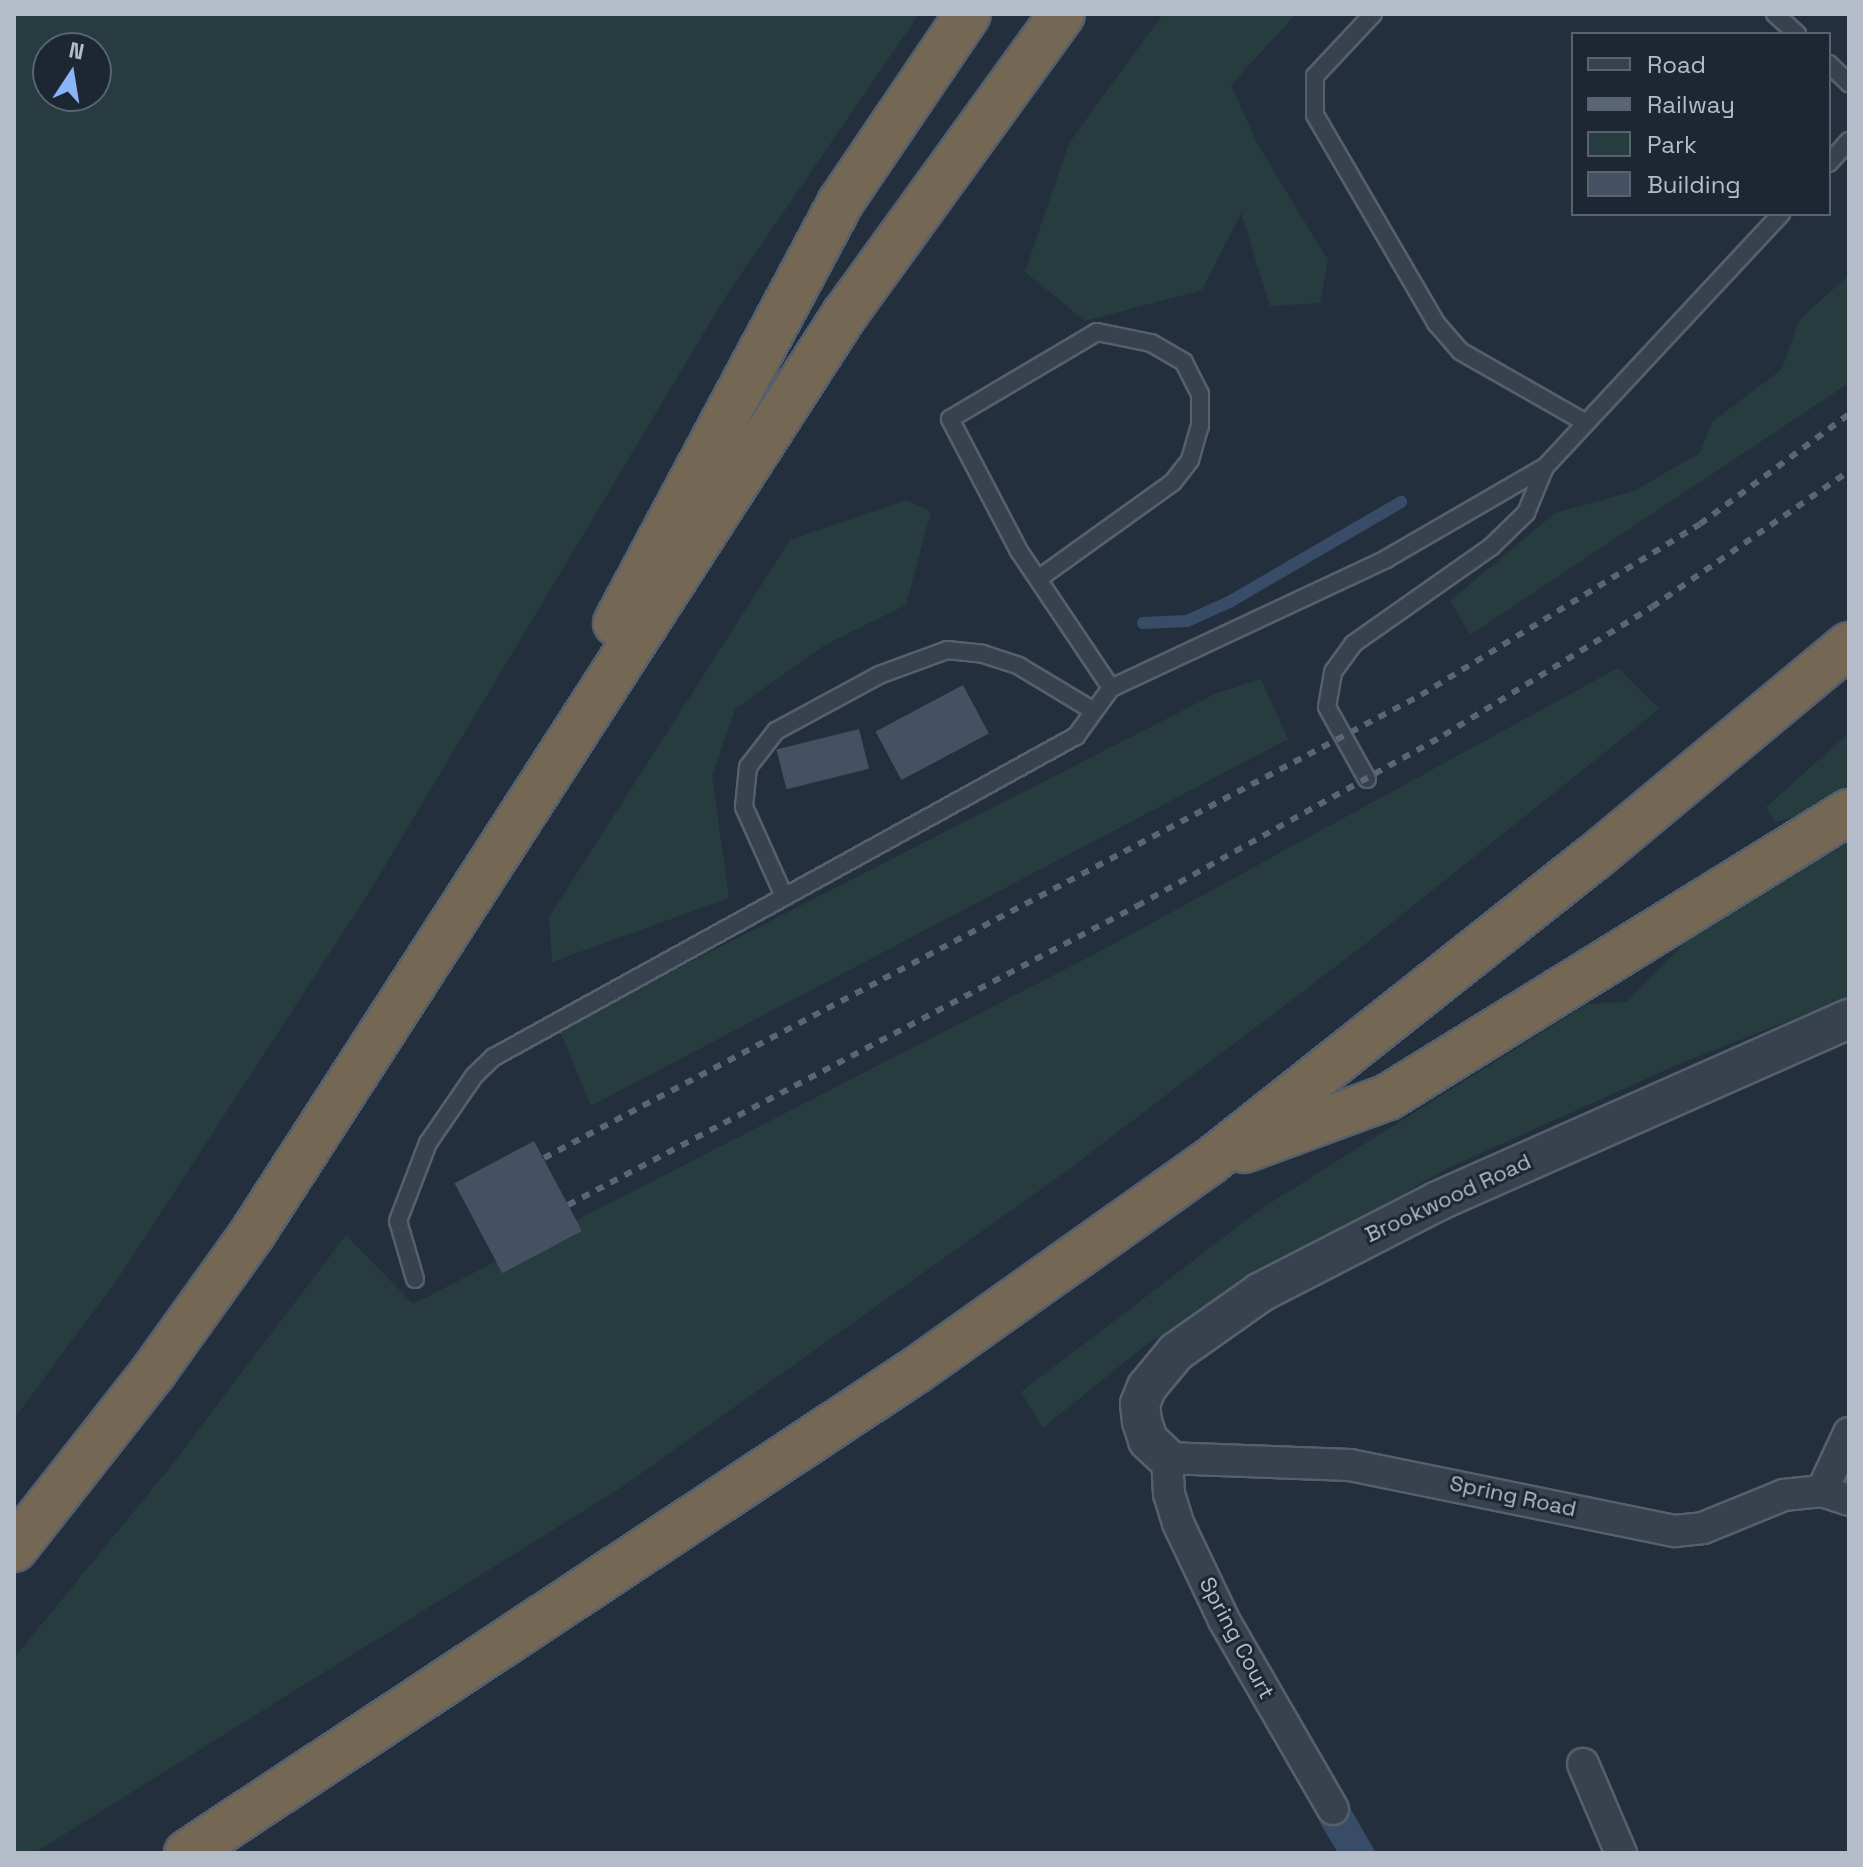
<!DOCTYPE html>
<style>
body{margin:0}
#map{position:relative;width:1863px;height:1867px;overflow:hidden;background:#242f3e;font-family:"Space Grotesk",sans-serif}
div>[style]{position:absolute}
.green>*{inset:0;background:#263c3f}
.water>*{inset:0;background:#394c67}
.stream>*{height:12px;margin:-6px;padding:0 6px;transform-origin:6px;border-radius:6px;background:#394c67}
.building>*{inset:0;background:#455162;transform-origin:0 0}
.roads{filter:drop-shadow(2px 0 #565f6c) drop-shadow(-2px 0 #565f6c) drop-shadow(0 2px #565f6c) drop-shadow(0 -2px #565f6c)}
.service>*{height:16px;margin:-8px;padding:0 8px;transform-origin:8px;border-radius:8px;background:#38414e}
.minor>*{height:30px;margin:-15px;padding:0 15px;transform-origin:15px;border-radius:15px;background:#38414e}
.tertiary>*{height:38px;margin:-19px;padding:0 19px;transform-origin:19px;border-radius:19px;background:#38414e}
.motorway>*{height:44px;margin:-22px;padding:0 22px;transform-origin:22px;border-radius:22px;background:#746855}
.rail>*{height:6px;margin-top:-3px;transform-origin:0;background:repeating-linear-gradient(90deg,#5a6575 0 8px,transparent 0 16px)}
span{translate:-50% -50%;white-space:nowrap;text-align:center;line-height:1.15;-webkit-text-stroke:6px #1d2633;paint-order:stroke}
.street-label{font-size:22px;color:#b4bcc9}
.frame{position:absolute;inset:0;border:16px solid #b4bcc9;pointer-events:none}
.legend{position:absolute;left:1571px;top:32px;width:260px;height:184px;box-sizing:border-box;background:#1d2633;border:2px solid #59626f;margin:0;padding:10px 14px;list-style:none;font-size:24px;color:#b4bcc9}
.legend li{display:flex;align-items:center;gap:16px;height:40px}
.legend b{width:40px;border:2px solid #59626f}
.north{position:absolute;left:32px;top:32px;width:80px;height:80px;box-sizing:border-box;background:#1d2633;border:2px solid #59626f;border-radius:50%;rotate:12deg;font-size:22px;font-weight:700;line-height:32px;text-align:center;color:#b4bcc9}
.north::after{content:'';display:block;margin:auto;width:28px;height:36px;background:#8ab4f8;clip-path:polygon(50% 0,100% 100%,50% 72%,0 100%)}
</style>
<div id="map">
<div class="green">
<div style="clip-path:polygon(evenodd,14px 14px,919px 14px,724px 299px,370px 891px,119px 1277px,14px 1419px,14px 14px,96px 48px,96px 96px,48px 96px,48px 48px,96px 48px)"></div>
<div style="clip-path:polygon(1163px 14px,1296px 14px,1231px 85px,1258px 145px,1328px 260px,1320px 303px,1270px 306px,1241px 213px,1202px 290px,1085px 321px,1025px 272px,1069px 143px)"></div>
<div style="clip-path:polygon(1849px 275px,1849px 383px,1470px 635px,1450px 601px,1555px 513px,1634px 491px,1700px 453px,1712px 422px,1782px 369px,1799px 320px)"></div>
<div style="clip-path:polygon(907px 500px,931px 512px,906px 605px,825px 645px,735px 709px,712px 776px,729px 898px,552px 962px,549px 917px,790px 540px)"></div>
<div style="clip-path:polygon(1618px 668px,1659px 709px,1364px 945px,1061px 1175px,622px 1487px,34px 1853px,14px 1853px,14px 1658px,168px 1470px,346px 1235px,413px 1304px,1097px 953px)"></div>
<div style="clip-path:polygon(1261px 679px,1288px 739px,591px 1106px,559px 1029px,1217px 693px)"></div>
<div style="clip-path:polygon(1849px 733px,1849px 784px,1805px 814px,1775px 822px,1766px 807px)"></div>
<div style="clip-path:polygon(1849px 842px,1849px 997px,1679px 1064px,1446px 1169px,1148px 1343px,1043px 1428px,1021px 1392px,1261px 1209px,1587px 1004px,1627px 1002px,1684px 943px,1760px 890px)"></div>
</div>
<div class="water">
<div style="clip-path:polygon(1349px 1806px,1376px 1853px,1338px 1853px,1320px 1823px)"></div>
</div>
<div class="stream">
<div style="left:1143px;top:623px;width:44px;rotate:-2.6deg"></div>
<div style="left:1187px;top:621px;width:48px;rotate:-24.4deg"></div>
<div style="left:1231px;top:601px;width:197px;rotate:-30.2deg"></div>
</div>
<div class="building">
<div style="left:963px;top:685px;width:55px;height:99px;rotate:62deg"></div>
<div style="left:859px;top:729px;width:41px;height:85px;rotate:76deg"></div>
<div style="left:534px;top:1141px;width:102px;height:90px;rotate:62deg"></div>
</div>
<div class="roads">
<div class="service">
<div style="left:1373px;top:14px;width:85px;rotate:133.1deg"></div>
<div style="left:1315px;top:76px;width:39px;rotate:90deg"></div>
<div style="left:1315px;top:115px;width:241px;rotate:59.8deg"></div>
<div style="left:1436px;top:323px;width:37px;rotate:49deg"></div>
<div style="left:1460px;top:351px;width:145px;rotate:29.7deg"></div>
<div style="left:1775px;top:14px;width:30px;rotate:42deg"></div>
<div style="left:1829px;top:64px;width:28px;rotate:44deg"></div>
<div style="left:1829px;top:163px;width:30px;rotate:-48deg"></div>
<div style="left:1038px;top:579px;width:166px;rotate:-35.7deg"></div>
<div style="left:1173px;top:482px;width:28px;rotate:-52deg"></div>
<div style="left:1190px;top:460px;width:35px;rotate:-74deg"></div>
<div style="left:1200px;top:426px;width:32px;rotate:-90deg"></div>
<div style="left:1200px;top:394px;width:36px;rotate:-117deg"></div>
<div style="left:1184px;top:362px;width:38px;rotate:-150deg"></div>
<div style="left:1151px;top:343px;width:55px;rotate:-168.5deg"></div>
<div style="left:1097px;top:332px;width:171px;rotate:149.4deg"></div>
<div style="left:950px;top:419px;width:149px;rotate:62.4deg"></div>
<div style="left:1019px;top:551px;width:165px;rotate:56.1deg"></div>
<div style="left:1367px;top:779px;width:82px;rotate:-119.1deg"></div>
<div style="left:1327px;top:707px;width:36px;rotate:-80deg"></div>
<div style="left:1333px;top:672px;width:34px;rotate:-54deg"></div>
<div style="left:1353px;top:644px;width:169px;rotate:-35.1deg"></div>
<div style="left:1491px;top:547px;width:49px;rotate:-44.2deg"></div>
<div style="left:1526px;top:513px;width:50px;rotate:-67.6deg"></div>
<div style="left:784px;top:896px;width:98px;rotate:-114.2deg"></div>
<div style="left:744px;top:807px;width:40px;rotate:-84.3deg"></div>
<div style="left:748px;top:767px;width:46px;rotate:-52.1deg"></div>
<div style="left:776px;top:731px;width:117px;rotate:-28.5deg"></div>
<div style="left:879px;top:675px;width:72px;rotate:-20.2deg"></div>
<div style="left:947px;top:650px;width:36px;rotate:6deg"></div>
<div style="left:983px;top:654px;width:38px;rotate:18deg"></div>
<div style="left:1019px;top:666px;width:87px;rotate:31deg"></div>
<div style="left:415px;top:1279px;width:60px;rotate:-106.3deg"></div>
<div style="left:398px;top:1221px;width:84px;rotate:-69deg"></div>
<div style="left:428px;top:1143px;width:81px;rotate:-55.5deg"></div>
<div style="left:474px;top:1076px;width:28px;rotate:-44deg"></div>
<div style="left:494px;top:1057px;width:665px;rotate:-28.88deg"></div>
<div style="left:1076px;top:736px;width:59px;rotate:-53.9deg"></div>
<div style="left:1111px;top:688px;width:304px;rotate:-25.1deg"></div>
<div style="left:1386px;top:559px;width:184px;rotate:-30.1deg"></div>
<div style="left:1545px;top:467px;width:346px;rotate:-47deg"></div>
</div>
<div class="minor">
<div style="left:1822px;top:1491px;width:64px;rotate:-65deg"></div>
<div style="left:1583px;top:1764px;width:97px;rotate:66.9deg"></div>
<div style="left:1333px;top:1809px;width:218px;rotate:-120deg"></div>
<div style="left:1224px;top:1620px;width:107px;rotate:-115.4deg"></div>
<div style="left:1178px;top:1523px;width:30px;rotate:-107deg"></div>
<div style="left:1169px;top:1494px;width:36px;rotate:-93deg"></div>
<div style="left:1167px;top:1458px;width:183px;rotate:2.2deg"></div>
<div style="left:1350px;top:1465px;width:332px;rotate:11.5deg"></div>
<div style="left:1675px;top:1531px;width:28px;rotate:-6deg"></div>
<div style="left:1703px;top:1528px;width:87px;rotate:-22.2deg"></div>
<div style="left:1784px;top:1495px;width:38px;rotate:-6deg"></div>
<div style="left:1822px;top:1491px;width:28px;rotate:18deg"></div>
</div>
<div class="tertiary">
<div style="left:1167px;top:1458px;width:26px;rotate:-137deg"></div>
<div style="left:1148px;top:1440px;width:20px;rotate:-108deg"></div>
<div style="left:1142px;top:1421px;width:17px;rotate:-97deg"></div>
<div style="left:1140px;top:1404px;width:18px;rotate:-68deg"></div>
<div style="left:1147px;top:1387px;width:45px;rotate:-50.4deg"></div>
<div style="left:1176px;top:1352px;width:104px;rotate:-35.2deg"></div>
<div style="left:1261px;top:1292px;width:199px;rotate:-27.2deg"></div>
<div style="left:1438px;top:1201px;width:449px;rotate:-23.9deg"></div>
</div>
<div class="motorway">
<div style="left:616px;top:623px;width:476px;rotate:-61.9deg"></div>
<div style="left:840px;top:203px;width:228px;rotate:-55.9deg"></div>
<div style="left:1244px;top:1150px;width:153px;rotate:-20.2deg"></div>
<div style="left:1388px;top:1097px;width:542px;rotate:-31.73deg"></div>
<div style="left:14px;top:1549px;width:226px;rotate:-51.8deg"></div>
<div style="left:154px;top:1371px;width:168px;rotate:-54.4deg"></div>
<div style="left:252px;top:1234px;width:1095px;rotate:-57.2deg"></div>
<div style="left:845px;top:314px;width:370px;rotate:-54.1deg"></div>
<div style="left:187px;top:1853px;width:873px;rotate:-33.51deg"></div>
<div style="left:915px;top:1371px;width:359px;rotate:-35.4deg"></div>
<div style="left:1208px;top:1163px;width:490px;rotate:-38.4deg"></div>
<div style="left:1592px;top:859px;width:334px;rotate:-39.8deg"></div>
</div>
</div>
<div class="rail">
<div style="left:544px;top:1158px;width:992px;rotate:-27.83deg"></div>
<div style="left:1421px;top:695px;width:327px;rotate:-31.5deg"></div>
<div style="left:1700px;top:524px;width:185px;rotate:-36.4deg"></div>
<div style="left:568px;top:1205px;width:643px;rotate:-27.72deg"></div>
<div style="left:1137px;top:906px;width:351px;rotate:-29.1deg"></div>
<div style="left:1444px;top:735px;width:244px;rotate:-31.6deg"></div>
<div style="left:1652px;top:607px;width:239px;rotate:-34.6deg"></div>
</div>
<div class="street-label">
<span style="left:1448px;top:1198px;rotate:-25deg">Brookwood Road</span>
<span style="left:1513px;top:1496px;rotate:12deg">Spring Road</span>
<span style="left:1237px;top:1638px;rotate:62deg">Spring Court</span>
</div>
<div class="frame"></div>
<ul class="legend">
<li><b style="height:10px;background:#38414e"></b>Road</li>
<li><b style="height:10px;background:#5a6575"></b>Railway</li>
<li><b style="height:22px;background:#263c3f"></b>Park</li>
<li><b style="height:22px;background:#455162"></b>Building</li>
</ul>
<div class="north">N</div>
</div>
